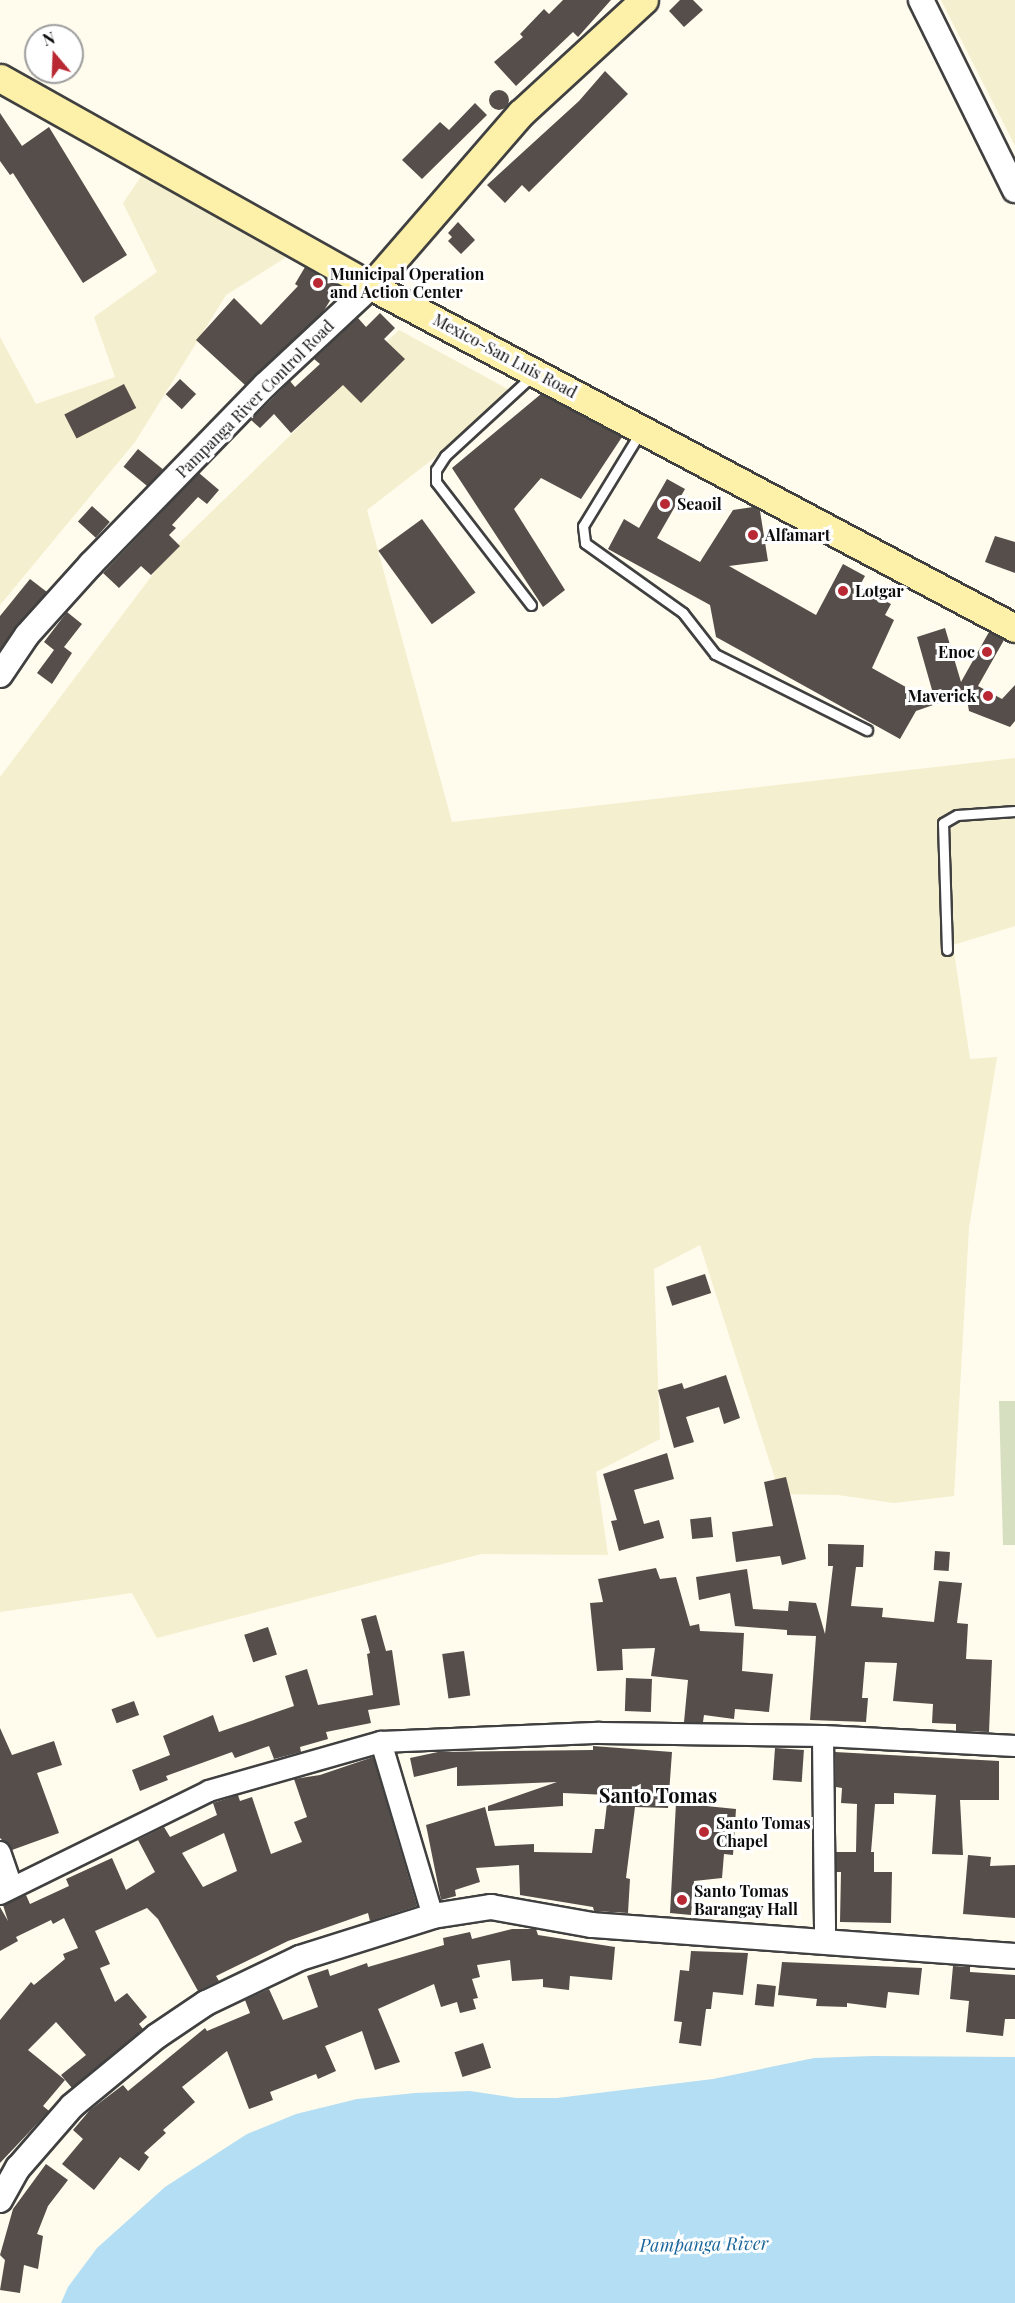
<!DOCTYPE html>
<style>
body{margin:0}
#map{position:relative;width:1015px;height:2303px;overflow:hidden;background:#fffbed;font-family:"Playfair Display",serif}
div>[style]{position:absolute}
.farmland>*{inset:0;background:#f4efce}
.cemetery>*{inset:0;background:#d6dfbf}
.water>*{inset:0;background:#b3def4}
.building>*{inset:0;background:#554e4a;transform-origin:0 0}
.round{border-radius:50%}
.roads{filter:drop-shadow(2px 0 #404040) drop-shadow(-2px 0 #404040) drop-shadow(0 2px #404040) drop-shadow(0 -2px #404040)}
.service>*{height:9px;margin:-4.5px;padding:0 4.5px;transform-origin:4.5px;border-radius:4.5px;background:#fff}
.minor>*{height:20px;margin:-10px;padding:0 10px;transform-origin:10px;border-radius:10px;background:#fff}
.tertiary>*{height:24px;margin:-12px;padding:0 12px;transform-origin:12px;border-radius:12px;background:#fff}
.secondary>*{height:27px;margin:-13.5px;padding:0 13.5px;transform-origin:13.5px;border-radius:13.5px;background:#fdf1aa}
.dots>*{width:16px;height:16px;translate:-50% -50%;box-sizing:border-box;border:3px solid #fff;border-radius:50%}
span{translate:-50% -50%;white-space:nowrap;text-align:center;line-height:1.15;-webkit-text-stroke:6px #fff;paint-order:stroke}
.poi-label{font-size:16px;color:#0d0d0d;font-weight:700}
.left{translate:0 -50%;text-align:left}
.right{translate:-100% -50%;text-align:right}
.street-label{font-size:16px;color:#0d0d0d}
.water-label{font-size:18px;color:#1a669b;font-style:italic}
.quarter-label{font-size:20px;color:#0d0d0d;font-weight:700}
.north{position:absolute;left:24px;top:24px;width:60px;height:60px;box-sizing:border-box;background:#fff;border:2px solid #9e9e9e;border-radius:50%;rotate:341deg;font-size:16px;font-weight:700;line-height:24px;text-align:center;color:#0d0d0d}
.north::after{content:'';display:block;margin:auto;width:21px;height:27px;background:#b92934;clip-path:polygon(50% 0,100% 100%,50% 72%,0 100%)}
</style>
<div id="map">
<div class="farmland">
<div style="clip-path:polygon(941px 0,1015px 0,1015px 146px)"></div>
<div style="clip-path:polygon(153px 159px,296px 251px,226px 295px,135px 442px,0 605px,0 337px,36px 404px,115px 377px,94px 317px,157px 272px,123px 203px)"></div>
<div style="clip-path:polygon(399px 330px,517px 394px,367px 510px,452px 822px,1015px 758px,1015px 926px,953px 945px,970px 1059px,997px 1057px,969px 1228px,954px 1496px,894px 1503px,838px 1495px,780px 1494px,700px 1245px,654px 1269px,660px 1439px,596px 1472px,608px 1555px,481px 1554px,157px 1638px,132px 1593px,0 1612px,0 777px,169px 553px)"></div>
</div>
<div class="cemetery">
<div style="clip-path:polygon(999px 1401px,1015px 1401px,1015px 1545px,1003px 1545px)"></div>
</div>
<div class="water">
<div style="clip-path:polygon(873px 2056px,1015px 2057px,1015px 2303px,61px 2303px,68px 2287px,97px 2248px,165px 2187px,247px 2134px,296px 2114px,357px 2099px,415px 2093px,470px 2091px,516px 2098px,557px 2098px,713px 2079px,814px 2058px)"></div>
</div>
<div class="building">
<div style="clip-path:polygon(563px 0,611px 0,578px 37px,573px 32px,516px 86px,494px 62px,523px 37px,520px 34px,544px 9px,549px 14px)"></div>
<div style="clip-path:polygon(680px 0,693px 0,703px 10px,684px 27px,669px 11px)"></div>
<div style="clip-path:polygon(605px 71px,628px 94px,529px 192px,522px 185px,505px 203px,487px 185px,579px 101px)"></div>
<div class="round" style="left:489px;top:90px;width:20px;height:20px"></div>
<div style="clip-path:polygon(475px 103px,487px 115px,422px 179px,402px 160px,440px 122px,449px 130px)"></div>
<div style="clip-path:polygon(0 113px,22px 146px,49px 127px,127px 255px,83px 283px,13px 173px,10px 175px,0 161px)"></div>
<div style="clip-path:polygon(458px 222px,475px 240px,461px 254px,448px 241px,452px 237px,448px 233px)"></div>
<div style="clip-path:polygon(305px 267px,339px 286px,323px 312px,245px 385px,196px 340px,234px 298px,261px 325px,298px 286px,295px 284px)"></div>
<div style="clip-path:polygon(380px 313px,395px 328px,384px 339px,405px 359px,361px 403px,343px 385px,291px 433px,274px 414px,260px 428px,251px 420px,290px 381px,295px 387px,320px 364px,314px 359px,358px 318px,366px 327px)"></div>
<div style="left:180px;top:379px;width:22px;height:21px;rotate:43deg"></div>
<div style="left:124px;top:384px;width:27px;height:67px;rotate:63deg"></div>
<div style="clip-path:polygon(541px 394px,622px 437px,581px 499px,541px 478px,514px 509px,565px 590px,543px 607px,452px 468px)"></div>
<div style="left:138px;top:449px;width:32px;height:23px;rotate:39deg"></div>
<div style="clip-path:polygon(199px 473px,219px 490px,207px 504px,198px 497px,172px 525px,176px 528px,169px 535px,180px 546px,151px 575px,141px 566px,119px 588px,103px 573px)"></div>
<div style="clip-path:polygon(667px 479px,685px 489px,657px 538px,700px 562px,733px 510px,753px 507px,760px 511px,768px 561px,729px 566px,816px 615px,843px 564px,865px 576px,859px 587px,891px 604px,885px 615px,894px 620px,872px 668px,936px 704px,916px 711px,900px 739px,716px 637px,710px 605px,608px 549px,624px 519px,639px 528px)"></div>
<div style="left:92px;top:506px;width:24px;height:21px;rotate:42deg"></div>
<div style="left:422px;top:519px;width:91px;height:54px;rotate:54deg"></div>
<div style="clip-path:polygon(995px 536px,1015px 542px,1015px 573px,985px 562px)"></div>
<div style="clip-path:polygon(30px 579px,47px 592px,0 650px,0 616px)"></div>
<div style="clip-path:polygon(67px 612px,82px 624px,64px 647px,72px 653px,52px 684px,37px 673px,54px 650px,44px 642px)"></div>
<div style="clip-path:polygon(945px 628px,961px 682px,989px 632px,1004px 640px,978px 686px,1002px 699px,1015px 685px,1015px 721px,1010px 727px,969px 711px,966px 694px,936px 704px,917px 637px)"></div>
<div style="left:705px;top:1274px;width:20px;height:41px;rotate:72deg"></div>
<div style="clip-path:polygon(726px 1375px,740px 1418px,724px 1424px,719px 1407px,686px 1417px,694px 1442px,674px 1448px,658px 1390px,682px 1383px,684px 1389px)"></div>
<div style="clip-path:polygon(667px 1453px,674px 1479px,634px 1490px,644px 1524px,659px 1520px,664px 1538px,619px 1551px,611px 1521px,617px 1520px,603px 1474px)"></div>
<div style="clip-path:polygon(786px 1477px,806px 1559px,782px 1565px,780px 1556px,736px 1562px,732px 1532px,773px 1526px,764px 1482px)"></div>
<div style="left:711px;top:1517px;width:20px;height:21px;rotate:84deg"></div>
<div style="clip-path:polygon(828px 1544px,864px 1545px,863px 1567px,856px 1567px,851px 1606px,883px 1608px,882px 1617px,934px 1622px,939px 1581px,962px 1583px,957px 1623px,968px 1624px,966px 1659px,992px 1660px,989px 1732px,956px 1731px,956px 1724px,932px 1723px,933px 1704px,893px 1701px,897px 1663px,865px 1662px,862px 1698px,868px 1698px,866px 1722px,810px 1720px,816px 1636px,787px 1635px,787px 1630px,735px 1626px,730px 1593px,699px 1600px,696px 1577px,747px 1569px,753px 1609px,788px 1611px,789px 1601px,816px 1603px,825px 1634px,833px 1566px,828px 1566px)"></div>
<div style="left:935px;top:1551px;width:15px;height:19px;rotate:4deg"></div>
<div style="clip-path:polygon(656px 1568px,660px 1579px,676px 1577px,690px 1626px,699px 1624px,700px 1631px,744px 1633px,742px 1671px,773px 1674px,769px 1712px,735px 1709px,734px 1719px,704px 1715px,703px 1722px,684px 1722px,688px 1680px,651px 1676px,655px 1648px,622px 1649px,623px 1670px,597px 1671px,590px 1603px,603px 1602px,598px 1579px)"></div>
<div style="clip-path:polygon(376px 1615px,386px 1651px,392px 1650px,400px 1705px,368px 1710px,371px 1723px,326px 1732px,328px 1739px,300px 1747px,301px 1752px,274px 1759px,269px 1746px,235px 1758px,232px 1752px,166px 1776px,168px 1780px,140px 1791px,132px 1770px,170px 1755px,163px 1736px,213px 1715px,219px 1732px,294px 1706px,285px 1676px,307px 1669px,318px 1705px,373px 1695px,367px 1654px,370px 1653px,361px 1619px)"></div>
<div style="left:268px;top:1627px;width:29px;height:25px;rotate:72deg"></div>
<div style="left:464px;top:1651px;width:45px;height:22px;rotate:82deg"></div>
<div style="left:626px;top:1678px;width:26px;height:33px;rotate:2deg"></div>
<div style="left:134px;top:1701px;width:15px;height:24px;rotate:70deg"></div>
<div style="clip-path:polygon(0 1728px,12px 1755px,54px 1741px,62px 1765px,37px 1773px,59px 1833px,12px 1850px,0 1838px)"></div>
<div style="clip-path:polygon(593px 1746px,672px 1752px,668px 1808px,635px 1807px,626px 1878px,630px 1879px,628px 1913px,594px 1911px,593px 1907px,520px 1895px,519px 1865px,476px 1868px,480px 1882px,455px 1890px,456px 1896px,441px 1900px,426px 1825px,485px 1807px,495px 1846px,534px 1844px,534px 1852px,592px 1853px,595px 1829px,604px 1829px,608px 1795px,563px 1793px,563px 1806px,488px 1811px,488px 1806px,557px 1782px,457px 1786px,457px 1767px,414px 1777px,410px 1758px,438px 1752px,593px 1750px)"></div>
<div style="left:775px;top:1748px;width:29px;height:32px;rotate:4deg"></div>
<div style="clip-path:polygon(835px 1752px,999px 1761px,999px 1800px,960px 1800px,963px 1855px,932px 1854px,936px 1795px,894px 1793px,894px 1804px,875px 1804px,871px 1852px,874px 1852px,874px 1872px,892px 1872px,891px 1923px,840px 1922px,841px 1872px,836px 1872px,836px 1852px,856px 1852px,857px 1804px,841px 1803px,842px 1788px,836px 1787px)"></div>
<div style="clip-path:polygon(evenodd,373px 1757px,417px 1906px,370px 1921px,368px 1913px,288px 1941px,216px 1976px,219px 1981px,198px 1991px,158px 1919px,147px 1908px,95px 1931px,110px 1964px,100px 1968px,115px 2002px,127px 1993px,147px 2017px,139px 2024px,143px 2029px,72px 2088px,61px 2075px,86px 2055px,56px 2022px,28px 2050px,65px 2080px,43px 2106px,49px 2111px,0 2163px,0 2020px,31px 1982px,34px 1985px,65px 1959px,63px 1954px,78px 1948px,64px 1918px,53px 1924px,51px 1920px,16px 1937px,18px 1941px,0 1951px,0 1907px,8px 1921px,3px 1905px,26px 1895px,30px 1904px,69px 1886px,66px 1879px,112px 1858px,126px 1890px,155px 1872px,138px 1840px,164px 1827px,170px 1837px,217px 1815px,213px 1803px,238px 1795px,240px 1801px,252px 1797px,271px 1854px,302px 1842px,294px 1822px,307px 1817px,294px 1779px,320px 1775px,373px 1757px,224px 1833px,237px 1871px,203px 1887px,182px 1853px,224px 1833px)"></div>
<div style="clip-path:polygon(676px 1803px,736px 1809px,733px 1855px,724px 1854px,722px 1878px,694px 1881px,691px 1915px,670px 1913px)"></div>
<div style="clip-path:polygon(968px 1855px,991px 1857px,990px 1866px,1015px 1865px,1015px 1918px,963px 1914px)"></div>
<div style="clip-path:polygon(512px 1929px,536px 1929px,538px 1935px,615px 1947px,612px 1980px,570px 1976px,569px 1990px,543px 1987px,543px 1979px,512px 1981px,510px 1960px,477px 1965px,480px 1977px,472px 1979px,478px 1998px,473px 1999px,476px 2009px,460px 2013px,457px 2002px,441px 2007px,434px 1984px,378px 2009px,400px 2062px,375px 2070px,362px 2031px,325px 2046px,336px 2071px,318px 2079px,316px 2074px,270px 2092px,273px 2100px,249px 2109px,227px 2051px,182px 2087px,195px 2102px,163px 2130px,166px 2133px,144px 2153px,149px 2157px,139px 2171px,120px 2157px,94px 2190px,62px 2164px,83px 2139px,73px 2130px,90px 2110px,123px 2085px,128px 2091px,205px 2028px,207px 2031px,250px 2013px,245px 2000px,269px 1989px,283px 2020px,318px 2007px,307px 1976px,328px 1969px,330px 1976px,367px 1963px,368px 1967px,444px 1945px,443px 1938px,470px 1932px,472px 1939px)"></div>
<div style="clip-path:polygon(691px 1951px,748px 1953px,743px 1995px,713px 1992px,711px 2009px,706px 2009px,701px 2046px,679px 2043px,682px 2022px,674px 2021px,680px 1970px,689px 1971px)"></div>
<div style="clip-path:polygon(782px 1962px,922px 1968px,919px 1995px,888px 1992px,886px 2008px,847px 2003px,847px 2007px,816px 2006px,817px 1999px,778px 1995px)"></div>
<div style="clip-path:polygon(953px 1966px,970px 1967px,970px 1972px,1015px 1975px,1015px 2019px,1005px 2019px,1003px 2036px,966px 2032px,969px 2001px,950px 1999px)"></div>
<div style="left:757px;top:1984px;width:19px;height:21px;rotate:6deg"></div>
<div style="left:483px;top:2043px;width:26px;height:30px;rotate:72deg"></div>
<div style="clip-path:polygon(46px 2164px,68px 2180px,48px 2206px,37px 2234px,43px 2236px,38px 2269px,24px 2265px,20px 2293px,0 2290px,5px 2260px,0 2255px,13px 2209px)"></div>
</div>
<div class="roads">
<div class="service">
<div style="left:641px;top:431px;width:111px;rotate:121.4deg"></div>
<div style="left:583px;top:526px;width:17px;rotate:83deg"></div>
<div style="left:585px;top:543px;width:120px;rotate:35.5deg"></div>
<div style="left:683px;top:613px;width:52px;rotate:52deg"></div>
<div style="left:715px;top:654px;width:170px;rotate:26.6deg"></div>
<div style="left:531px;top:605px;width:155px;rotate:-127.7deg"></div>
<div style="left:436px;top:482px;width:12px;rotate:-90deg"></div>
<div style="left:436px;top:470px;width:17px;rotate:-57deg"></div>
<div style="left:445px;top:456px;width:120px;rotate:-42.6deg"></div>
<div style="left:947px;top:950px;width:127px;rotate:-91.8deg"></div>
<div style="left:943px;top:823px;width:16px;rotate:-30deg"></div>
<div style="left:957px;top:815px;width:58px;rotate:-3.9deg"></div>
</div>
<div class="minor">
<div style="left:823px;top:1736px;width:206px;rotate:89.4deg"></div>
<div style="left:381px;top:1742px;width:182px;rotate:73.4deg"></div>
<div style="left:0;top:1852px;width:37px;rotate:71deg"></div>
<div style="left:0;top:1894px;width:233px;rotate:-26.2deg"></div>
<div style="left:209px;top:1791px;width:179px;rotate:-15.9deg"></div>
<div style="left:381px;top:1742px;width:219px;rotate:-2.4deg"></div>
<div style="left:600px;top:1733px;width:223px;rotate:0.8deg"></div>
<div style="left:823px;top:1736px;width:192px;rotate:3deg"></div>
</div>
<div class="tertiary">
<div style="left:921px;top:0;width:212px;rotate:63.7deg"></div>
<div style="left:0;top:675px;width:48px;rotate:-56deg"></div>
<div style="left:27px;top:635px;width:96px;rotate:-48deg"></div>
<div style="left:91px;top:564px;width:250px;rotate:-45.8deg"></div>
<div style="left:265px;top:385px;width:145px;rotate:-43deg"></div>
<div style="left:0;top:2200px;width:37px;rotate:-61deg"></div>
<div style="left:18px;top:2168px;width:82px;rotate:-48.9deg"></div>
<div style="left:72px;top:2106px;width:110px;rotate:-39.5deg"></div>
<div style="left:157px;top:2036px;width:59px;rotate:-34deg"></div>
<div style="left:206px;top:2003px;width:104px;rotate:-25.6deg"></div>
<div style="left:300px;top:1958px;width:139px;rotate:-17.5deg"></div>
<div style="left:433px;top:1916px;width:59px;rotate:-8.8deg"></div>
<div style="left:491px;top:1907px;width:103px;rotate:10.1deg"></div>
<div style="left:592px;top:1925px;width:424px;rotate:4.2deg"></div>
</div>
<div class="secondary">
<div style="left:0;top:78px;width:425px;rotate:29.3deg"></div>
<div style="left:371px;top:286px;width:729px;rotate:27.97deg"></div>
<div style="left:371px;top:286px;width:229px;rotate:-49.1deg"></div>
<div style="left:521px;top:113px;width:167px;rotate:-42.6deg"></div>
</div>
</div>
<div class="dots">
<div style="left:318px;top:283px;background:#b92934"></div>
<div style="left:665px;top:504px;background:#b92934"></div>
<div style="left:753px;top:535px;background:#b92934"></div>
<div style="left:843px;top:591px;background:#b92934"></div>
<div style="left:987px;top:652px;background:#b92934"></div>
<div style="left:988px;top:696px;background:#b92934"></div>
<div style="left:704px;top:1832px;background:#b92934"></div>
<div style="left:682px;top:1900px;background:#b92934"></div>
</div>
<div class="poi-label">
<span class="left" style="left:330px;top:283px">Municipal Operation<br>and Action Center</span>
<span class="left" style="left:677px;top:504px">Seaoil</span>
<span class="left" style="left:765px;top:535px">Alfamart</span>
<span class="left" style="left:855px;top:591px">Lotgar</span>
<span class="right" style="left:975px;top:652px">Enoc</span>
<span class="right" style="left:976px;top:696px">Maverick</span>
<span class="left" style="left:716px;top:1832px">Santo Tomas<br>Chapel</span>
<span class="left" style="left:694px;top:1900px">Santo Tomas<br>Barangay Hall</span>
</div>
<div class="street-label">
<span style="left:505px;top:356px;rotate:28deg">Mexico-San Luis Road</span>
<span style="left:255px;top:399px;rotate:-45deg">Pampanga River Control Road</span>
</div>
<div class="water-label">
<span style="left:704px;top:2244px;rotate:-1deg">Pampanga River</span>
</div>
<div class="quarter-label">
<span style="left:658px;top:1794px">Santo Tomas</span>
</div>
<div class="north">N</div>
</div>
